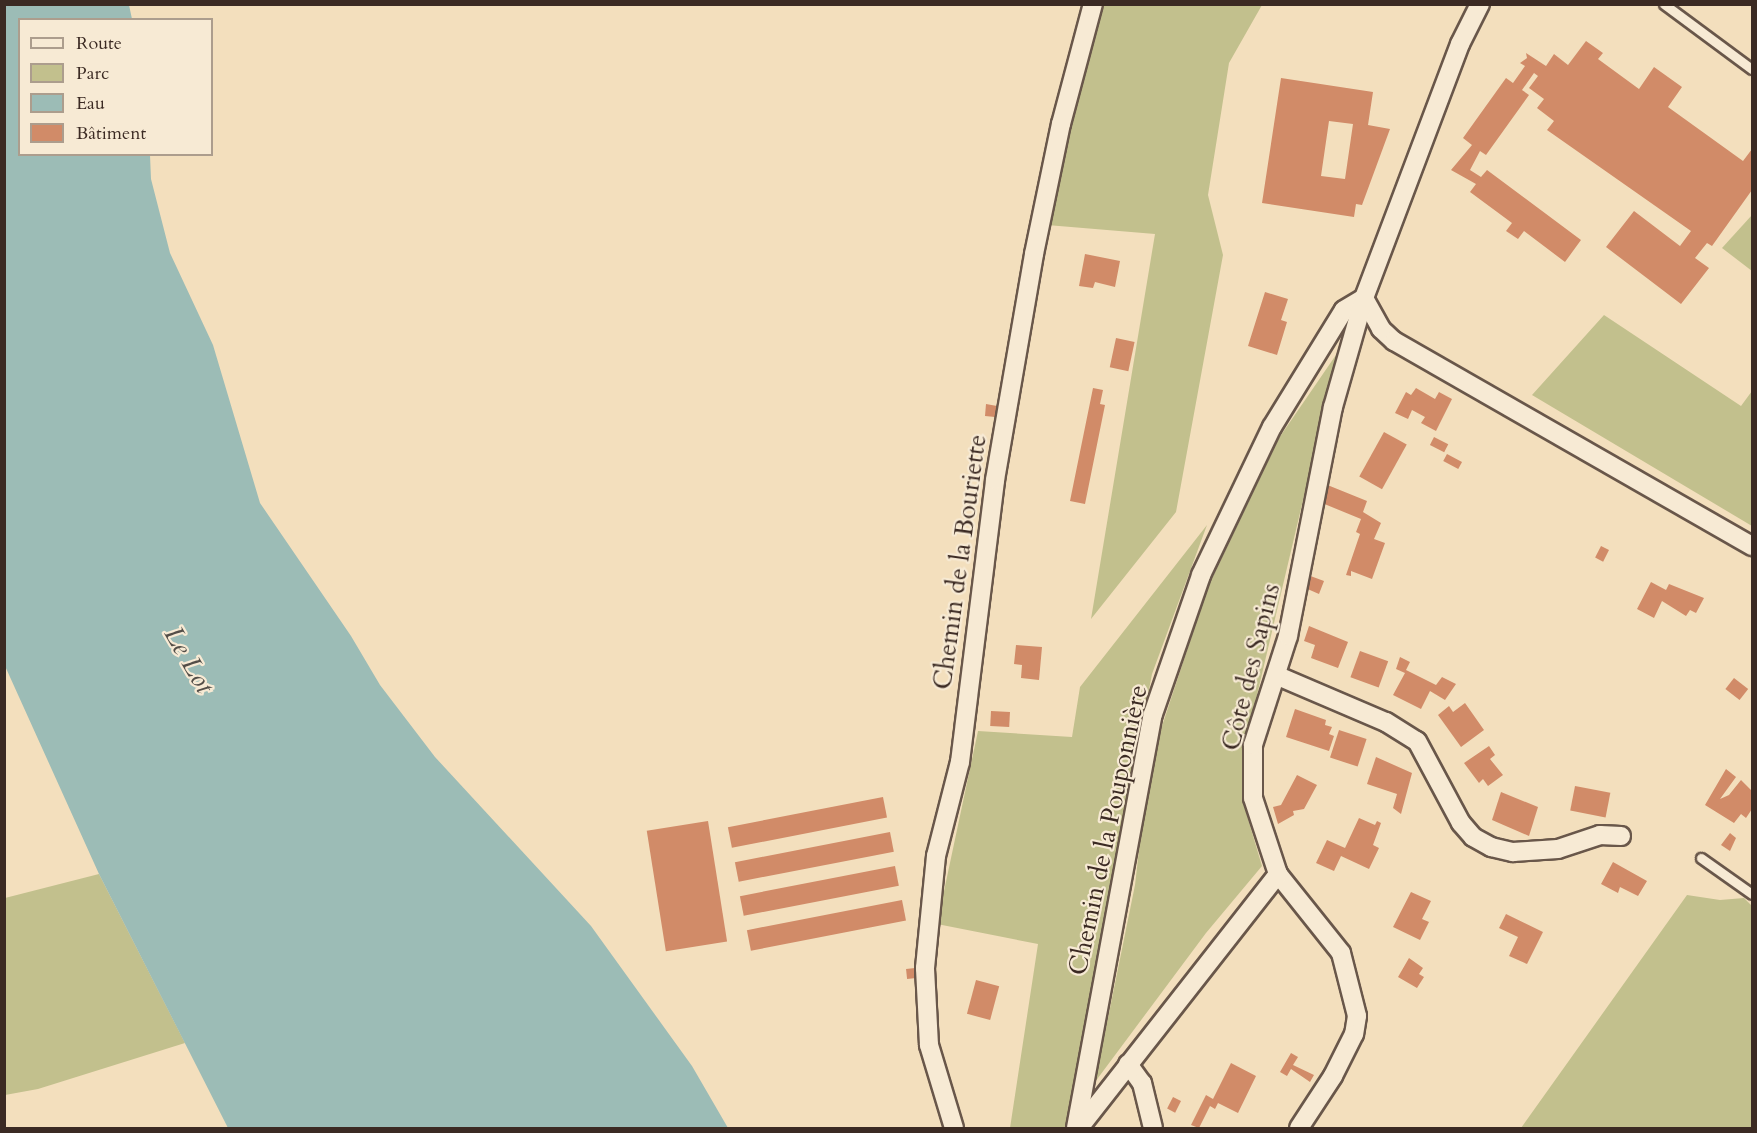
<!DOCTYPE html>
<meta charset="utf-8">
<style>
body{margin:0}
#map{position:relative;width:1757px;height:1133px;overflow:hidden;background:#f3dfbd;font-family:Cardo,serif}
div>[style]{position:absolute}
.green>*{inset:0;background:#c2c08d}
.water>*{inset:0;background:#9cbcb6}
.building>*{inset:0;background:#d18b68;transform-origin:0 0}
.roads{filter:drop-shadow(2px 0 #69574a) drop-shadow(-2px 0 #69574a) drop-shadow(0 2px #69574a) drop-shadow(0 -2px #69574a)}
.service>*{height:9px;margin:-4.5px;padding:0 4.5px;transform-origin:4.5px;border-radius:4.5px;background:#f7ead4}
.minor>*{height:18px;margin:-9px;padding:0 9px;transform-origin:9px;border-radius:9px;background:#f7ead4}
span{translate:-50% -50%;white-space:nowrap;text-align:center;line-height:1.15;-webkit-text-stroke:4.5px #f7ead4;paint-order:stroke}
.street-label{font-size:26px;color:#3b2a23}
.water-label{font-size:27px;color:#534e48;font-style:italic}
.frame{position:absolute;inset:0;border:6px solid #3b2a23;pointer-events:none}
.legend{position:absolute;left:18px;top:18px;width:195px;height:138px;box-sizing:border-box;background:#f7ead4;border:2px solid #ac9d8d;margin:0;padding:8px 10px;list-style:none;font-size:18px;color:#3b2a23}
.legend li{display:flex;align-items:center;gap:12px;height:30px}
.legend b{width:30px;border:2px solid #ac9d8d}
</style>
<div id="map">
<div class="green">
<div style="clip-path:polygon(1104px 5px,1262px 5px,1229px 63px,1208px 195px,1223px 255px,1176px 512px,1091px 619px,1155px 234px,1047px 225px,1074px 101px)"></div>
<div style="clip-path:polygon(1752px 215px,1752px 271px,1722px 248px)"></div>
<div style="clip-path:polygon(1604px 315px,1741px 406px,1752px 391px,1752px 526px,1532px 395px)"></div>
<div style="clip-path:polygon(1338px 352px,1244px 750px,1242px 799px,1262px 866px,1206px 933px,1095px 1082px,1135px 885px,1144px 806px,1162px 726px,1208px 587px,1279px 438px)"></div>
<div style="clip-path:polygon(1207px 525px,1152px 674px,1065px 1128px,1010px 1128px,1038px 944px,937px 924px,978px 731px,1072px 737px,1080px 687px)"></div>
<div style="clip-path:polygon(99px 874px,185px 1043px,38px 1089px,5px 1095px,5px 898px)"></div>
<div style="clip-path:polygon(1687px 895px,1720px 900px,1744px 898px,1752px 906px,1752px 1128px,1521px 1128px)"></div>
</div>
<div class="water">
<div style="clip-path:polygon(4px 5px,129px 5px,132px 19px,20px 20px,20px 154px,150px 155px,151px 179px,170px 253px,213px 345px,260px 503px,351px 636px,380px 685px,435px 757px,591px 926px,692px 1066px,728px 1128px,228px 1128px,99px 874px,5px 666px)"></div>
</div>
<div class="building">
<div style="clip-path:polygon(1586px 41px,1603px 53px,1598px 59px,1639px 89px,1654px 67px,1682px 87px,1668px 107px,1743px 161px,1752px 149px,1752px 190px,1712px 246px,1707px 243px,1695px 258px,1709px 268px,1681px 304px,1606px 247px,1634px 211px,1680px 246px,1691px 231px,1547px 130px,1554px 121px,1537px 108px,1544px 99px,1529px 88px,1538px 76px,1534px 73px,1522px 90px,1529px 95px,1486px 155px,1480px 151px,1470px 170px,1481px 177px,1487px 170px,1581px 240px,1565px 262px,1524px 231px,1518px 239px,1506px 231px,1512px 223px,1470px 192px,1476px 184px,1451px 170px,1472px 145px,1463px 138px,1506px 78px,1513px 83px,1525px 66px,1520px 63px,1527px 58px,1526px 53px,1546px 66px,1554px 54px,1568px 65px)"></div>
<div style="clip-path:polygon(evenodd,1281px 78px,1373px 92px,1368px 125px,1390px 129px,1362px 205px,1356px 204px,1354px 217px,1262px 203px,1281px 78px,1329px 121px,1353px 124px,1345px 179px,1321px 176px,1329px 121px)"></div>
<div style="clip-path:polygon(1085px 254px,1120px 261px,1115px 287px,1095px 282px,1093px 288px,1079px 286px)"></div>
<div style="clip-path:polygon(1265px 292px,1288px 299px,1281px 320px,1287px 322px,1277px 355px,1248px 346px)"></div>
<div style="left:1116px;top:338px;width:19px;height:30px;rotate:12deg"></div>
<div style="clip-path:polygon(1093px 388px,1103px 390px,1100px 404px,1105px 405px,1085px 504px,1070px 501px)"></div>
<div style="clip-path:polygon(1416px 388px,1435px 399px,1439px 392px,1452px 399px,1436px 431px,1421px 423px,1425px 417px,1412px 410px,1408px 419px,1395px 413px,1406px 392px,1411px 395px)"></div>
<div style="clip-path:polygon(986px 404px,997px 406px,995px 417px,985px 416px)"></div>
<div style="left:1384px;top:432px;width:26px;height:51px;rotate:29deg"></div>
<div style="left:1434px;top:437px;width:16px;height:9px;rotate:27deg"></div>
<div style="left:1447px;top:454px;width:17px;height:8px;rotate:28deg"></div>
<div style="clip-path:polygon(1325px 484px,1367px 501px,1363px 512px,1381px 523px,1374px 539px,1385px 543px,1372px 579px,1351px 571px,1351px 576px,1346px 575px,1360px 534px,1356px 532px,1361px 519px,1322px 503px)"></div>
<div style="left:1601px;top:546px;width:9px;height:13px;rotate:27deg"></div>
<div style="clip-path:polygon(1305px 574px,1324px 581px,1319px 594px,1303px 587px)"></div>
<div style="clip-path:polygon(1651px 582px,1666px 590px,1669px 584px,1704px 598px,1696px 613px,1690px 610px,1686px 616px,1662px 601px,1654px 618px,1637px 609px)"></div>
<div style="clip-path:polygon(1309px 626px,1348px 642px,1338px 668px,1311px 658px,1315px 645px,1304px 641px)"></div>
<div style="clip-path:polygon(1016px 645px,1042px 647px,1039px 680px,1021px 678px,1022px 665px,1014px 664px)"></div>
<div style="left:1360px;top:651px;width:30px;height:28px;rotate:20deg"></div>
<div style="clip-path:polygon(1400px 657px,1410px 662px,1406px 670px,1436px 685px,1442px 677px,1456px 684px,1445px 700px,1430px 691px,1421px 709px,1393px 695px,1405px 673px,1396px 669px)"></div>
<div style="left:1734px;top:678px;width:18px;height:14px;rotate:38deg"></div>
<div style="clip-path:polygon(1465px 703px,1484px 730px,1461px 747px,1438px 715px,1449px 706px,1453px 712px)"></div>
<div style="clip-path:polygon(1295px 709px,1326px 720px,1325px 725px,1332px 727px,1329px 734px,1334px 736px,1329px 751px,1286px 737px)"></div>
<div style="left:991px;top:711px;width:19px;height:15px;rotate:3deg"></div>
<div style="left:1339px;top:730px;width:29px;height:29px;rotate:18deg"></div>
<div style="clip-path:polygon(1489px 746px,1495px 755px,1490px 759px,1503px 775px,1488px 786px,1483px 779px,1479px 783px,1464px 763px)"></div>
<div style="clip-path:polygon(1376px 757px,1412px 773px,1401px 814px,1393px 808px,1397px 794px,1367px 784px)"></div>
<div style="clip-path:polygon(1726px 769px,1736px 777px,1720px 799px,1729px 795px,1741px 780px,1752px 791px,1752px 809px,1746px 818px,1741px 814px,1734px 823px,1705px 805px)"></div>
<div style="clip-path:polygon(1297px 775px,1317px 785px,1304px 809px,1293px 811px,1294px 815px,1278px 824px,1273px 807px,1281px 805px)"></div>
<div style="left:1575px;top:786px;width:36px;height:25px;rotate:11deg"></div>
<div style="clip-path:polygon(1501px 792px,1538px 807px,1529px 836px,1492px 820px)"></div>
<div style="left:883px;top:797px;width:21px;height:158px;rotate:79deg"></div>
<div style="clip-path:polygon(1359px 818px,1375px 825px,1377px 821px,1381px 823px,1373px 845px,1379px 848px,1369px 869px,1341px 856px,1334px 871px,1316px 863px,1327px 840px,1345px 848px)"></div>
<div style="left:708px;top:821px;width:122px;height:62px;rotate:81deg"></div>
<div style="left:890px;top:832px;width:20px;height:158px;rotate:79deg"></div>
<div style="clip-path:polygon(1730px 833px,1736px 838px,1730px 851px,1721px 845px)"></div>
<div style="clip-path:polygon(1613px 862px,1647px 881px,1638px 896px,1620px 887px,1618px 893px,1601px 884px)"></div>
<div style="left:895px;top:866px;width:20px;height:158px;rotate:79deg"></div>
<div style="clip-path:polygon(1411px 892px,1431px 901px,1422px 919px,1429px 922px,1420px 940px,1393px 927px)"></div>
<div style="left:902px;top:900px;width:21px;height:158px;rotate:79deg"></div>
<div style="clip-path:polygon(1506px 914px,1543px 932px,1527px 964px,1509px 956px,1518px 937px,1499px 928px)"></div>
<div style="clip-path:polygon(1409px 958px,1423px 968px,1419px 974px,1424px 977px,1417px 988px,1398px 977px)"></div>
<div style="left:915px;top:968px;width:10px;height:9px;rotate:84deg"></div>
<div style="left:976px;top:980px;width:24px;height:35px;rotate:15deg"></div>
<div style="clip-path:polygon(1291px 1053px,1298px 1057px,1293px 1065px,1314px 1075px,1310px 1082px,1291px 1069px,1287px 1076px,1280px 1072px)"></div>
<div style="clip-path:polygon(1231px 1063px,1256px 1076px,1238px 1113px,1218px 1103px,1215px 1109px,1210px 1106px,1199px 1128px,1191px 1125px,1206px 1095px,1213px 1099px)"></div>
<div style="left:1173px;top:1097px;width:9px;height:13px;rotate:27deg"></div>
</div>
<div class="roads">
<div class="service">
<div style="left:1664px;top:4px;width:109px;rotate:36.5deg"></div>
<div style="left:1701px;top:858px;width:62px;rotate:35.2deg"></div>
</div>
<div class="minor">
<div style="left:1364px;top:298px;width:35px;rotate:61deg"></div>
<div style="left:1381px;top:329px;width:18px;rotate:43deg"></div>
<div style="left:1394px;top:341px;width:413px;rotate:29.8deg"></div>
<div style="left:1278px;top:676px;width:117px;rotate:23.1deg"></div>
<div style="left:1386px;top:722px;width:36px;rotate:32deg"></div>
<div style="left:1417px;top:741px;width:93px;rotate:61.8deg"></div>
<div style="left:1461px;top:823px;width:18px;rotate:49deg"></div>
<div style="left:1473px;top:837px;width:21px;rotate:29deg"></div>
<div style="left:1491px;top:847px;width:23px;rotate:13deg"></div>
<div style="left:1513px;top:852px;width:45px;rotate:-3.8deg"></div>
<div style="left:1558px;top:849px;width:44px;rotate:-18.4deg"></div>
<div style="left:1600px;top:835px;width:21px;rotate:3deg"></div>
<div style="left:1278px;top:874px;width:101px;rotate:51.4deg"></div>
<div style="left:1341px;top:953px;width:65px;rotate:75.7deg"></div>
<div style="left:1357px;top:1016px;width:18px;rotate:99deg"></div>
<div style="left:1354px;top:1034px;width:47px;rotate:116.6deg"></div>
<div style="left:1333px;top:1076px;width:62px;rotate:123.2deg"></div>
<div style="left:1128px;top:1064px;width:24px;rotate:54deg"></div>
<div style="left:1142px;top:1083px;width:46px;rotate:76.3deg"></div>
<div style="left:954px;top:1128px;width:87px;rotate:-106.8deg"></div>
<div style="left:929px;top:1045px;width:77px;rotate:-93deg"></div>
<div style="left:925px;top:968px;width:113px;rotate:-84.4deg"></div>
<div style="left:936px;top:856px;width:97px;rotate:-75.7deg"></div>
<div style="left:960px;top:762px;width:284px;rotate:-82.9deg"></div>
<div style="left:995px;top:480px;width:229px;rotate:-80.2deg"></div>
<div style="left:1034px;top:254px;width:133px;rotate:-78.3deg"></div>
<div style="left:1061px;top:124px;width:124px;rotate:-75.1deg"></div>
<div style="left:1076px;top:1128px;width:421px;rotate:-79.5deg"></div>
<div style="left:1153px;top:714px;width:147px;rotate:-70.9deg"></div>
<div style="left:1201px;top:575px;width:164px;rotate:-64.4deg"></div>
<div style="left:1272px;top:427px;width:137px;rotate:-58.4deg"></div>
<div style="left:1344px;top:310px;width:23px;rotate:-31deg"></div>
<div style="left:1079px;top:1128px;width:323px;rotate:-51.9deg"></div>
<div style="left:1278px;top:874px;width:80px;rotate:-108.2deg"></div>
<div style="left:1253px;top:798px;width:53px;rotate:-90deg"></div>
<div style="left:1253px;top:745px;width:114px;rotate:-72.2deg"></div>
<div style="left:1288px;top:636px;width:233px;rotate:-78.9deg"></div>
<div style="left:1333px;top:407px;width:113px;rotate:-74.1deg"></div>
<div style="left:1364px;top:298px;width:272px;rotate:-69.3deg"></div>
<div style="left:1460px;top:44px;width:45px;rotate:-63.4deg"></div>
</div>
</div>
<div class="street-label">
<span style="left:960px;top:562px;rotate:-82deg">Chemin de la Bouriette</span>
<span style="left:1251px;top:667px;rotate:-76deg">Côte des Sapins</span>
<span style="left:1108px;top:830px;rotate:-78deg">Chemin de la Pouponnière</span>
</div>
<div class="water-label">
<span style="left:189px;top:660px;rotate:60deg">Le Lot</span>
</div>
<div class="frame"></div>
<ul class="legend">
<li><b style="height:8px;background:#f7ead4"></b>Route</li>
<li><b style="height:16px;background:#c2c08d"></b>Parc</li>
<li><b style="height:16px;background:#9cbcb6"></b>Eau</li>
<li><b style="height:16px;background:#d18b68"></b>Bâtiment</li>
</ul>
</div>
